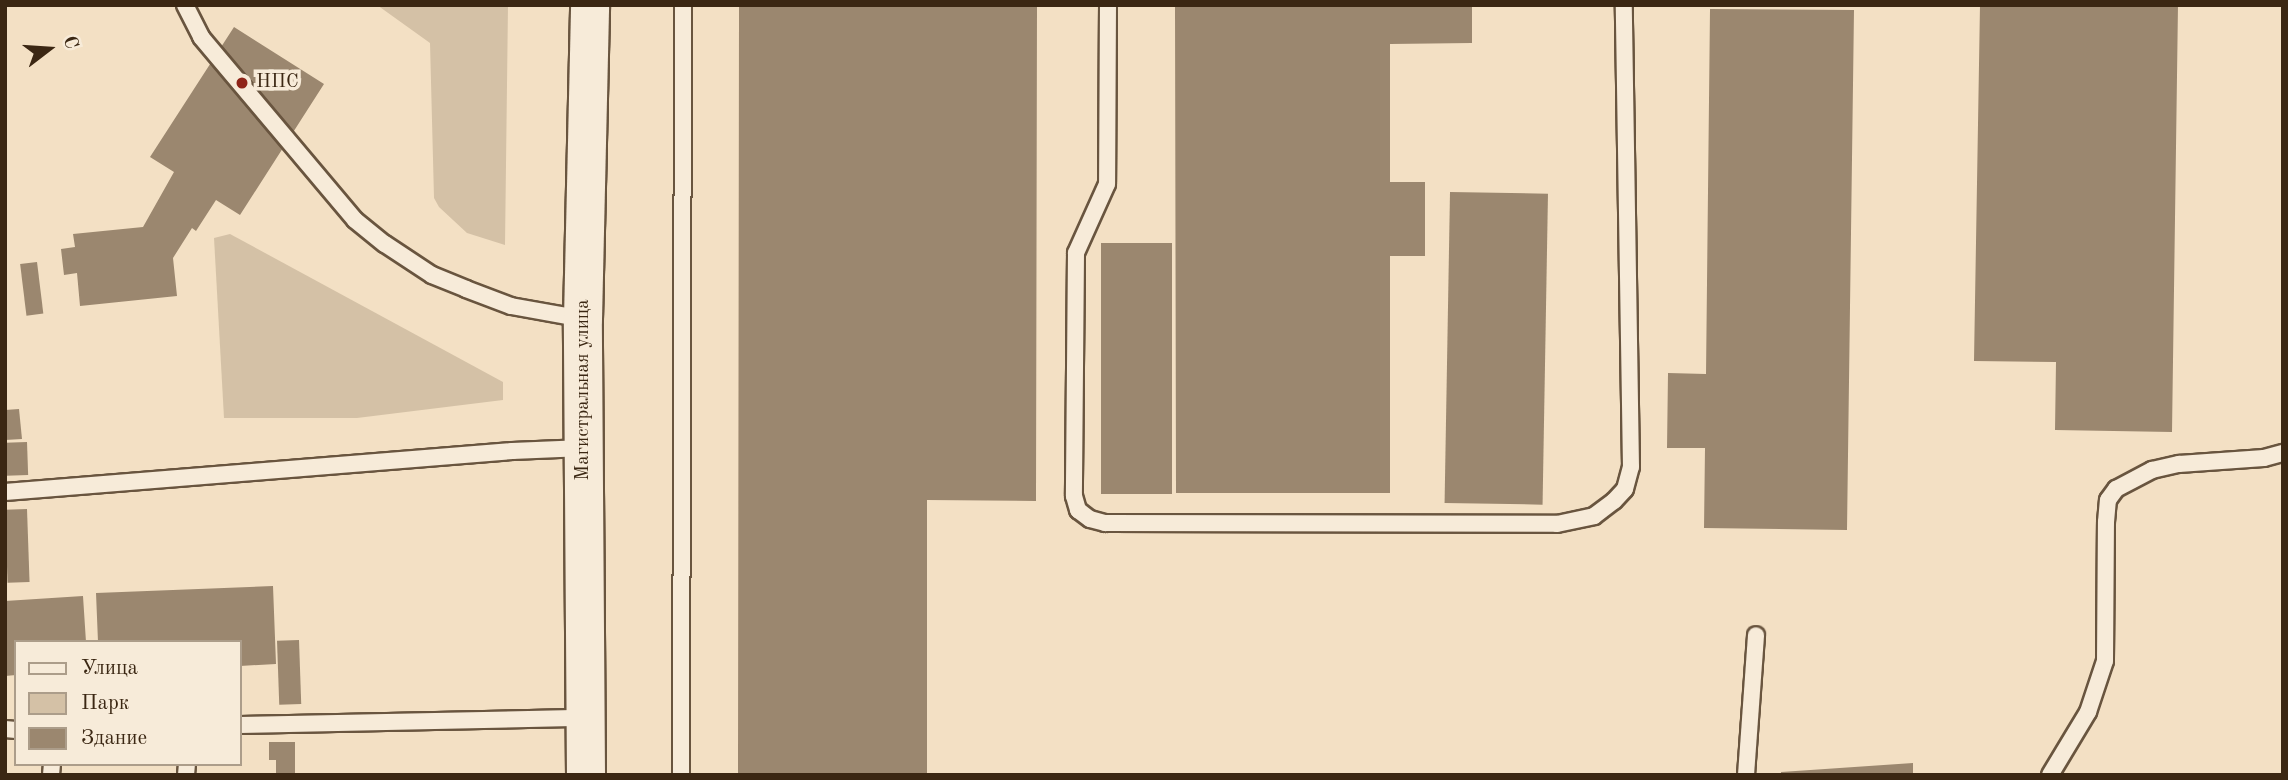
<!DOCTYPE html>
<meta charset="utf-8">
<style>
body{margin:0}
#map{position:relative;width:2288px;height:780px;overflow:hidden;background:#f3e0c4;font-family:"Old Standard TT",serif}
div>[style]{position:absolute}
.green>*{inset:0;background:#d4c1a6}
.building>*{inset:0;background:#9b876f;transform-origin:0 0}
.roads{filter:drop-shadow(2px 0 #69553f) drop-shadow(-2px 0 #69553f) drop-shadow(0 2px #69553f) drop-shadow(0 -2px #69553f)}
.service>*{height:16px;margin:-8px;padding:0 8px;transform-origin:8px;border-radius:8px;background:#f7ebd9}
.secondary>*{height:38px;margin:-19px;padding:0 19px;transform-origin:19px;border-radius:19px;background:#f7ebd9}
.dots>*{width:19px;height:19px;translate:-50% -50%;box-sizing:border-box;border:4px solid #f7ebd9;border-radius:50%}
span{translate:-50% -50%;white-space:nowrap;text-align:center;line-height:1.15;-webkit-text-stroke:7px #f7ebd9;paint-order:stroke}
.poi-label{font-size:19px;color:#3b2713}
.left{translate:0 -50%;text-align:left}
.street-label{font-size:19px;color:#3b2713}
.frame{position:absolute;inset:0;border:7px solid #3b2713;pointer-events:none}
.legend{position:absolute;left:14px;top:640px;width:228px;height:126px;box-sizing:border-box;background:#f7ebd9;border:2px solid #ac9d8a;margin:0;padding:9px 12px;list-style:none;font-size:21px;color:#3b2713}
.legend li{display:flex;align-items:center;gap:14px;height:35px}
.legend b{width:35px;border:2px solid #ac9d8a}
.north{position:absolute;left:14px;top:14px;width:70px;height:70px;-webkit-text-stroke:5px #f7ebd9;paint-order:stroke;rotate:73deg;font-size:19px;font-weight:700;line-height:28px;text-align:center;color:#3b2713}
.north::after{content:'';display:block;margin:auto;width:24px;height:32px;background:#3b2713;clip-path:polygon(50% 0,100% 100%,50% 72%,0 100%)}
</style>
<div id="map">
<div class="green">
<div style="clip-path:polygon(377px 5px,508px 5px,505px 245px,467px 233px,439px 207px,434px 198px,430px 43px)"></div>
<div style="clip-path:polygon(230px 234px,503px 382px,503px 400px,357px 418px,224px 418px,214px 238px)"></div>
</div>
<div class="building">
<div style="clip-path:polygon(739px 5px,1037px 5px,1036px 501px,927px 500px,927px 775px,738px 775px)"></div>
<div style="clip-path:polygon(1175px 5px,1472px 5px,1472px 43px,1390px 44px,1390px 182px,1425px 182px,1425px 256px,1390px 256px,1390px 493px,1176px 493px)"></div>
<div style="clip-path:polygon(1980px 5px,2178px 5px,2172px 432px,2055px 430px,2056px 362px,1974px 361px)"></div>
<div style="clip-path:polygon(1710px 9px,1854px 10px,1847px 530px,1704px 528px,1705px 448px,1667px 448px,1668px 373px,1706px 374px)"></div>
<div style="clip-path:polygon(234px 27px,324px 84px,240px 215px,216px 200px,196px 231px,192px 228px,173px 258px,177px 296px,80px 306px,77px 273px,64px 275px,61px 249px,75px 247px,73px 234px,143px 227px,174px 172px,150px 157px)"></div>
<div style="left:1450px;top:192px;width:98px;height:311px;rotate:1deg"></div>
<div style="left:1101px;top:243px;width:71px;height:251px"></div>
<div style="left:37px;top:262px;width:52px;height:17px;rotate:83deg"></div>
<div style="clip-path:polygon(19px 409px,22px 439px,5px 440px,5px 410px)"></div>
<div style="left:27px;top:442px;width:33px;height:22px;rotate:88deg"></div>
<div style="left:27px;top:509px;width:73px;height:22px;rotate:88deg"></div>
<div style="clip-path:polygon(273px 586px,276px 664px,240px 666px,240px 642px,98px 642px,96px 593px)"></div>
<div style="clip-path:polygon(83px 596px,86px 642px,16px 642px,16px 675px,5px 676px,5px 601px)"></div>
<div style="left:299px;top:640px;width:64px;height:22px;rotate:88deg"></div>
<div style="clip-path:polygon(269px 742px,295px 742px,295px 775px,276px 775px,276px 760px,269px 760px)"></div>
<div style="clip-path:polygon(1913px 763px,1913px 775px,1781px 775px,1781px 772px)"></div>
</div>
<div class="roads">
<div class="service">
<div style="left:185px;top:5px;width:36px;rotate:63deg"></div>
<div style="left:201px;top:37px;width:239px;rotate:49.9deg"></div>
<div style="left:355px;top:220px;width:38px;rotate:39deg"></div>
<div style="left:385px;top:244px;width:56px;rotate:33.4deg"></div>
<div style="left:432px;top:275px;width:37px;rotate:22deg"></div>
<div style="left:466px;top:289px;width:48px;rotate:20.7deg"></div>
<div style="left:511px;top:306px;width:73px;rotate:10.2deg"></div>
<div style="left:1108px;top:5px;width:179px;rotate:90.3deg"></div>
<div style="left:1107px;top:184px;width:76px;rotate:114.2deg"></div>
<div style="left:1076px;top:253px;width:243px;rotate:90.5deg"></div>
<div style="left:1074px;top:496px;width:15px;rotate:74deg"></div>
<div style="left:1078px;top:510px;width:15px;rotate:37deg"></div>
<div style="left:1090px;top:519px;width:16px;rotate:15deg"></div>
<div style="left:1105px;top:523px;width:452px;rotate:0.1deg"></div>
<div style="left:1557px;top:524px;width:38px;rotate:-12deg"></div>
<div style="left:1594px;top:516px;width:25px;rotate:-37deg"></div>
<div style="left:1614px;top:501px;width:16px;rotate:-47deg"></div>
<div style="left:1625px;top:489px;width:23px;rotate:-75deg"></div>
<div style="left:1631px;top:467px;width:462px;rotate:-90.9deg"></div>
<div style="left:5px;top:492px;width:509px;rotate:-4.62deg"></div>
<div style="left:512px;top:451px;width:72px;rotate:-2.4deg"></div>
<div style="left:240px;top:725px;width:345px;rotate:-1.2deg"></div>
<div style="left:5px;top:729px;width:11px;rotate:5deg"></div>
<div style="left:51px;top:775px;width:11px;rotate:-85deg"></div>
<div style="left:186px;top:775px;width:11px;rotate:-85deg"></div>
<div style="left:681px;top:775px;width:770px;rotate:-89.85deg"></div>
<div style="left:1746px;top:775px;width:140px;rotate:-85.9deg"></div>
<div style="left:2050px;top:775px;width:74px;rotate:-58.9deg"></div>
<div style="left:2088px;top:712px;width:54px;rotate:-71.6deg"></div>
<div style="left:2105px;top:661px;width:139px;rotate:-89.6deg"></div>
<div style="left:2106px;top:522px;width:22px;rotate:-85deg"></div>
<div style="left:2108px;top:500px;width:14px;rotate:-54deg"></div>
<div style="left:2116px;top:489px;width:41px;rotate:-27.8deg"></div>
<div style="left:2152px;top:470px;width:28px;rotate:-13deg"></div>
<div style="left:2179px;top:464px;width:85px;rotate:-4deg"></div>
<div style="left:2264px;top:458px;width:20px;rotate:-15deg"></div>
</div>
<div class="secondary">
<div style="left:586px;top:775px;width:456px;rotate:-90.4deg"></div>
<div style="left:583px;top:319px;width:314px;rotate:-88.7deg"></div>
</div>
</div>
<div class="dots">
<div style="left:242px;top:83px;background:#8f2418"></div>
</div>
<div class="poi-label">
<span class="left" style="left:256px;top:83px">НПС</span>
</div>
<div class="street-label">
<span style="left:584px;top:390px;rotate:-90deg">Магистральная улица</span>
</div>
<div class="frame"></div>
<ul class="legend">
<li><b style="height:9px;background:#f7ebd9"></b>Улица</li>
<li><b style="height:19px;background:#d4c1a6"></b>Парк</li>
<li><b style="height:19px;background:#9b876f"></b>Здание</li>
</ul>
<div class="north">С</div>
</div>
